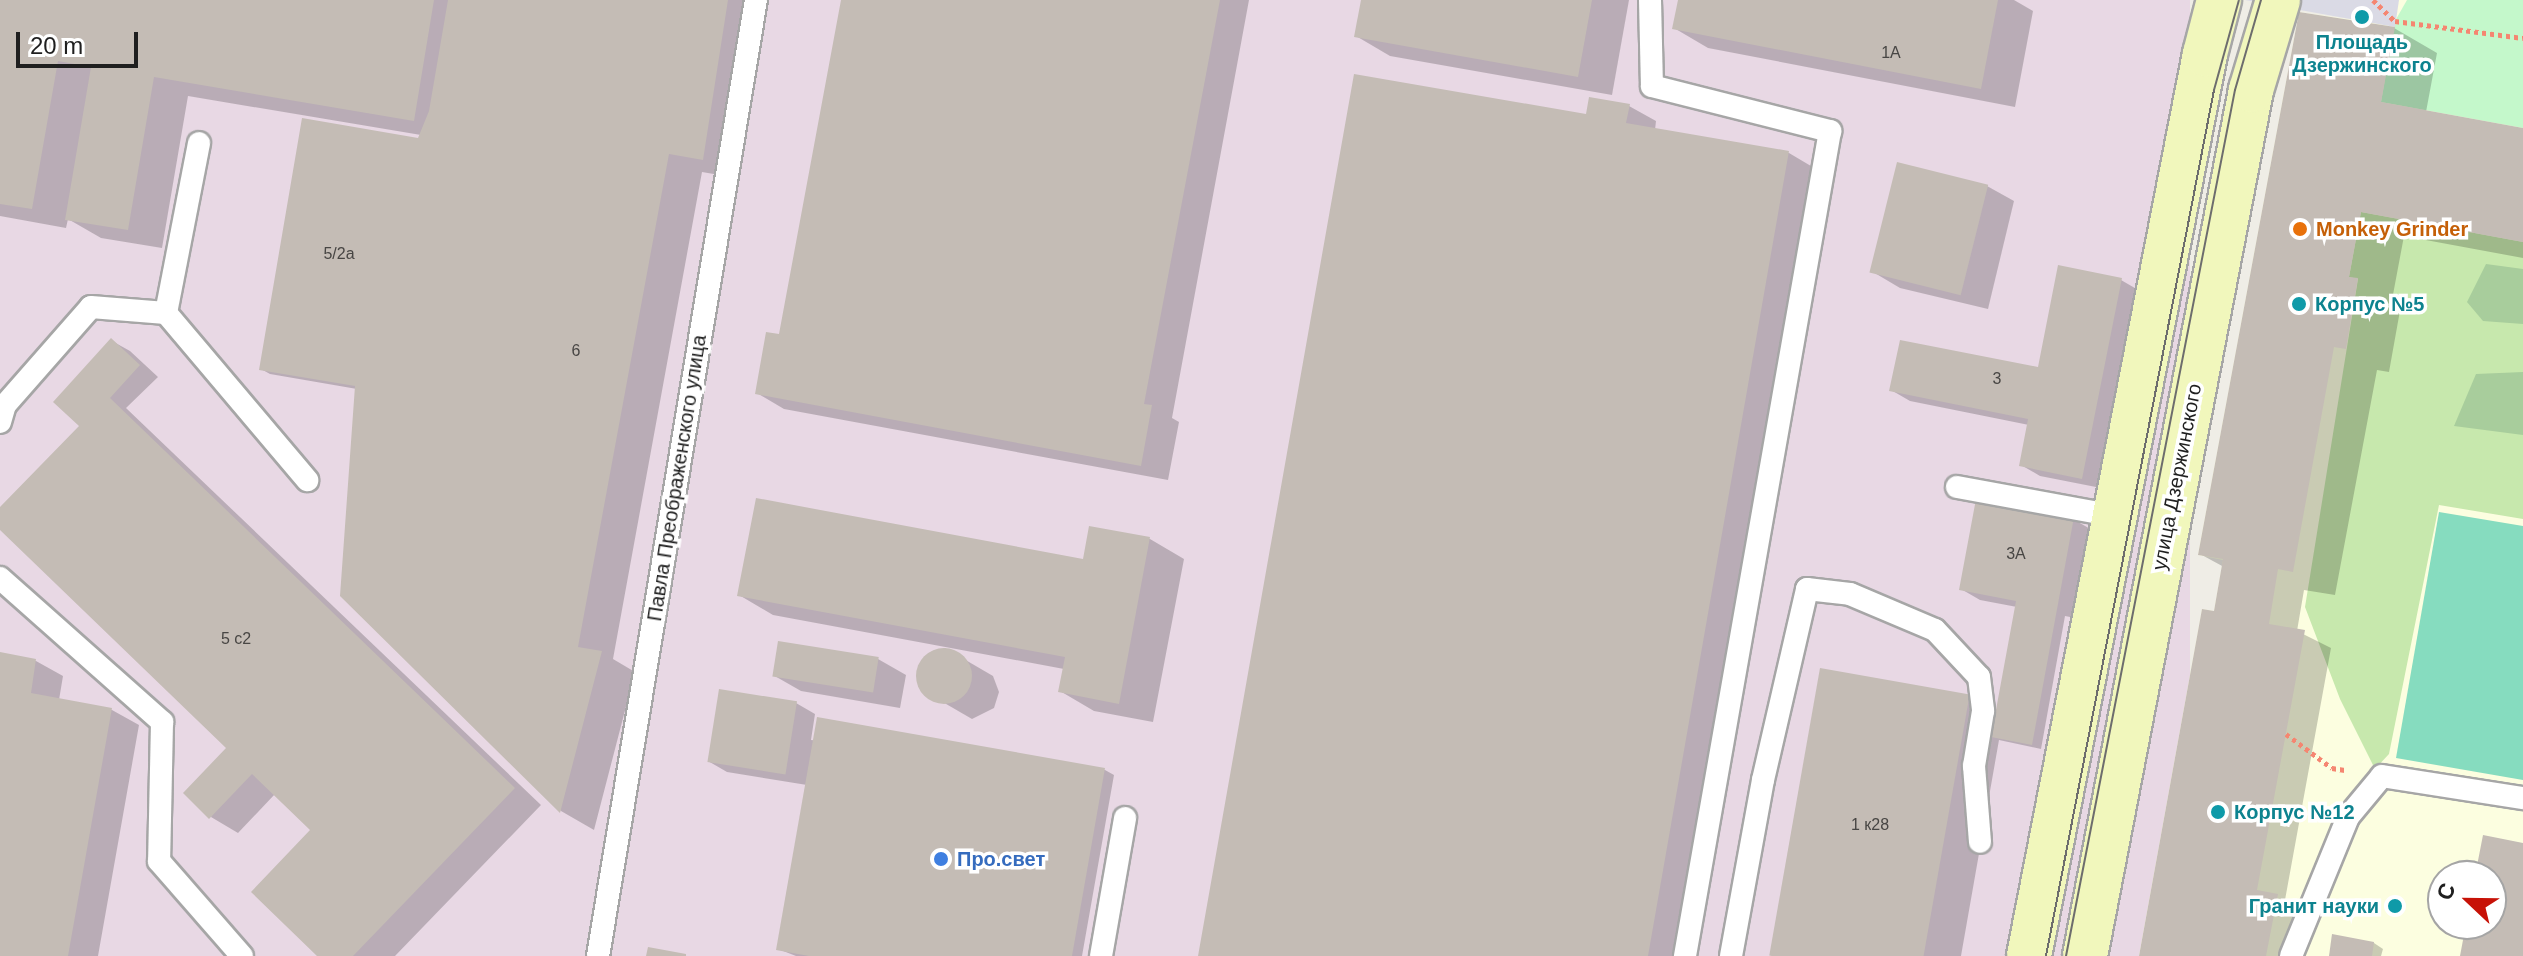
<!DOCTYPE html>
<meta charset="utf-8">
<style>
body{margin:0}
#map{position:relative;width:2523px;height:956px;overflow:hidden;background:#efede6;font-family:Helvetica,sans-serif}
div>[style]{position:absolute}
.industrial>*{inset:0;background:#e8d8e4;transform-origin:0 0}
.education>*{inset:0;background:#fcfee0}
.grass>*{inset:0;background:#c7e8ad}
.forest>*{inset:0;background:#a8cd9c}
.park>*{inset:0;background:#c4f8cb}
.pitch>*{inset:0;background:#86dcbf}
.plaza>*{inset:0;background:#dadae5}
.shadow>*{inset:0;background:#0003}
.building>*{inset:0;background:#c4bcb5;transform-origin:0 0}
.round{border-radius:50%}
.path>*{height:5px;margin-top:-2.5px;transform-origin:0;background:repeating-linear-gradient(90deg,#f58671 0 4px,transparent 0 8px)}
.roads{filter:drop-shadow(2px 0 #a6a6a6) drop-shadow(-2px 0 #a6a6a6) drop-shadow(0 2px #a6a6a6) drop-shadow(0 -2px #a6a6a6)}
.lane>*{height:22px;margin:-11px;padding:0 11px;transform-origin:11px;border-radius:11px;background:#fff}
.secondary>*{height:44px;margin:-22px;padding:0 22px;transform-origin:22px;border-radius:22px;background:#f1f7bc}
.tram>*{height:2px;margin:-1px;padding:0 1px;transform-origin:1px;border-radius:1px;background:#6d6d6d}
.dots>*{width:22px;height:22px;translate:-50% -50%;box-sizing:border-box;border:4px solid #fff;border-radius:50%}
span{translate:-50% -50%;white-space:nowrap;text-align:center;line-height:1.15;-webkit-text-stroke:7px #fff;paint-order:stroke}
.number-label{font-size:16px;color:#484644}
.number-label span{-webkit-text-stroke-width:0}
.culture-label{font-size:20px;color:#0d838f;font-weight:700}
.left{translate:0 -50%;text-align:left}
.right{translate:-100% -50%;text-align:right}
.food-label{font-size:20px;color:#c56008;font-weight:700}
.street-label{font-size:20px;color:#1f1f1f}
.shop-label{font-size:20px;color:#366cbe;font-weight:700}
.north{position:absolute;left:2427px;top:860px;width:80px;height:80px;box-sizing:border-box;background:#fff;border:2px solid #a5a5a5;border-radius:50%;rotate:292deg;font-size:22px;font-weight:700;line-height:32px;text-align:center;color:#1f1f1f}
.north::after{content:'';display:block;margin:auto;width:28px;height:36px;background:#c71207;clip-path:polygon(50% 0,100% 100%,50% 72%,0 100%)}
.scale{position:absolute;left:16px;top:32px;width:122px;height:36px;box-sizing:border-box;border:4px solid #1f1f1f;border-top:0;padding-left:10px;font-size:24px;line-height:28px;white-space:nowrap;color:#1f1f1f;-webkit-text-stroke:6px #fff;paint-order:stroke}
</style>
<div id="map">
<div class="industrial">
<div style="left:0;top:0;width:2190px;height:956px"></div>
</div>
<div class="education">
<div style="clip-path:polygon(evenodd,2395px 0,2523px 0,2523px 956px,2139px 956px,2202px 609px,2214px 611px,2223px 560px,2198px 555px,2299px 12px,2394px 26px,2395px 0,2443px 876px,2491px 876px,2491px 924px,2443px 924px,2443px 876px)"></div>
</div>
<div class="grass">
<div style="clip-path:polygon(2361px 212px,2523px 242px,2523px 519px,2439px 505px,2389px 754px,2375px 769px,2340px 699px,2305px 607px,2358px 279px,2349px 277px)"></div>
</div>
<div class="forest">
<div style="clip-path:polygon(2486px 264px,2523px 269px,2523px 324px,2483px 321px,2467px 302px)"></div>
<div style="clip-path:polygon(2523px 372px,2523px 435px,2454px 426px,2476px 374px)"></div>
</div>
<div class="park">
<div style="clip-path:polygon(2407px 0,2523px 0,2523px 128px,2381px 102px,2395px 21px)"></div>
</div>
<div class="pitch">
<div style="clip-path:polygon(2439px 512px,2523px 526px,2523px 780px,2396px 758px)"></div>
</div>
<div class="plaza">
<div style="clip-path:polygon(2245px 0,2399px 0,2395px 27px)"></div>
</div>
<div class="shadow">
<div style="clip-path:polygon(0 0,764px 0,737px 178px,702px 172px,613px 659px,635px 672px,594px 830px,561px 811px,342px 595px,357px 389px,270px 374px,261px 369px,421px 135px,188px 96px,162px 248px,101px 238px,68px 219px,66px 228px,0 216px)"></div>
<div style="clip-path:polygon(843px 0,1249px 0,1172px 418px,1179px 422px,1168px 480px,784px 409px,757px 393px,780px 336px)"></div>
<div style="clip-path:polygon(1363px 0,1629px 0,1612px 95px,1390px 56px,1356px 36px)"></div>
<div style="clip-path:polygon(1680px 0,2014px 0,2033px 11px,2015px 107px,1708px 48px,1674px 28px)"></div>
<div style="clip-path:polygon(2394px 28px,2437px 53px,2426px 112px,2523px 130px,2523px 258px,2404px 236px,2392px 300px,2401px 305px,2389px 372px,2377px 370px,2335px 595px,2304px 590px,2297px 631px,2331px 648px,2285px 900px,2305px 911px,2296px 956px,2141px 956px,2224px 567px,2200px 554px)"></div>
<div style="clip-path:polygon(1629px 106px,1656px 121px,1655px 130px,1789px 153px,1816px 169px,1677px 956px,1200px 956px,1587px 117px)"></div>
<div style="clip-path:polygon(1987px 186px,2014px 201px,1988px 309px,1900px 288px,1873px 272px)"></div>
<div style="clip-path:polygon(2121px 280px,2140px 291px,2101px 488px,2040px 476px,2021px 465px,2029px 425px,1910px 401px,1891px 390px,2039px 370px)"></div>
<div style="clip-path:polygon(112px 341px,130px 351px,158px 377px,126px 408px,541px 805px,395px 956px,320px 956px,313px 830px,275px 794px,238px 833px,211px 817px,228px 748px,0 527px,0 510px,81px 425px)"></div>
<div style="clip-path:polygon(2073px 519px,2092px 530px,2075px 618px,2065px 616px,2041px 749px,1999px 740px,1961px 956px,1772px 956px,1969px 696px,1998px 712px,2017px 607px,1980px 600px,1961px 589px)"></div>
<div style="clip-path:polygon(1091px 528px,1150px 539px,1184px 559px,1153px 722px,1094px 711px,1060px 691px,1064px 669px,773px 615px,739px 595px,1085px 561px)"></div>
<div style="clip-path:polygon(945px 648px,993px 676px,999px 692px,994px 708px,972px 719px,922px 690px,918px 674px,926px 658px)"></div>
<div style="clip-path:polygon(0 654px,36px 661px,63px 676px,59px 700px,112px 710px,139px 725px,98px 956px,0 956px)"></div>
<div style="clip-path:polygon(878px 659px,906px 675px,900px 708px,801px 691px,773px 675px)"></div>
<div style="clip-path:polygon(796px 703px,815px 714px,811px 740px,1105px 770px,1114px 775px,1082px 956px,796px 956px,778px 949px,807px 785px,727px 772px,708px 761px)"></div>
<div style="clip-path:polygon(2374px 943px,2383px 949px,2381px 956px,2331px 956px)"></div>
</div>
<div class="building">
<div style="clip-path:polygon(0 0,434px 0,414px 121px,154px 77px,128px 230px,65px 220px,91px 67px,58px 61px,32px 209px,0 204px)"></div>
<div style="clip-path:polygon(448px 0,728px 0,703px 160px,669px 154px,578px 647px,602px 651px,560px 813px,340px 596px,355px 386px,259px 370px,302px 118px,418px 138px,429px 111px)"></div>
<div style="clip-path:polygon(841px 0,1220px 0,1144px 404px,1152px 405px,1141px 466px,755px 394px,766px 332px,779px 334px)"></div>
<div style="clip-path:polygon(1361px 0,1592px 0,1578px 77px,1354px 37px)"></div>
<div style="clip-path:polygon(1678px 0,1998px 0,1981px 89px,1672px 29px)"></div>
<div style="clip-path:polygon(2299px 12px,2395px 27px,2381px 102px,2523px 128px,2523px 242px,2361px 212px,2349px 277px,2358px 278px,2346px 349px,2334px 347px,2293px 572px,2278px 569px,2269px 624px,2305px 630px,2257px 890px,2278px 894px,2266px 956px,2139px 956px,2202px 609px,2214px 611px,2223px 559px,2198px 555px)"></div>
<div style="clip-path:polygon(1354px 74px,1586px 114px,1589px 97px,1630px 104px,1626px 123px,1789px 151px,1648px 956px,1198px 956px)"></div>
<div style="left:1897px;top:162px;width:94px;height:114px;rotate:14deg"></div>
<div style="clip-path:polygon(2058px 265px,2122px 278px,2082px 479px,2019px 466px,2028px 419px,1889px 391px,1900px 340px,2038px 367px)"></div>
<div style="clip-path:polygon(111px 338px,140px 365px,110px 398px,515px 788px,353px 956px,317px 956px,251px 892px,310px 830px,252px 774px,209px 819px,183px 793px,226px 748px,0 530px,0 507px,79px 426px,53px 402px)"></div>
<div style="clip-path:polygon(756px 498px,1083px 559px,1089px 526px,1150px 537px,1119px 704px,1058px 692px,1065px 657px,737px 596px)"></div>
<div style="clip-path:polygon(1976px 499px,2074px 517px,2032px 745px,1991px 737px,2016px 601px,1959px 590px)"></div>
<div style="left:778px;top:641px;width:102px;height:36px;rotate:9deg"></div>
<div class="round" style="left:916px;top:648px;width:56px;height:56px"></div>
<div style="clip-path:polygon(0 652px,36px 659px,31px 693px,112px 708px,68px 956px,0 956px)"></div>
<div style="left:1820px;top:668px;width:152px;height:292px;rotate:10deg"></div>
<div style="left:719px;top:689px;width:79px;height:74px;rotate:9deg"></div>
<div style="clip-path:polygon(817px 717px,1105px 768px,1072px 956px,809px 956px,776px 950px)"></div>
<div style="clip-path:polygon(2483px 835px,2523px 843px,2523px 956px,2460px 956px,2466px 924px,2491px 924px,2491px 876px,2475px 876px)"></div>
<div style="clip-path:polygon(2332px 934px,2374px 942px,2372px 956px,2329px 956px)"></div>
<div style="clip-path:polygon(648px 947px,686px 954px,686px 956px,646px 956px)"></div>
</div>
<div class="path">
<div style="left:2373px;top:0;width:30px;rotate:44deg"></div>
<div style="left:2395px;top:21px;width:129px;rotate:7.6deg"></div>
<div style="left:2286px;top:734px;width:57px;rotate:36.5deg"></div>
<div style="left:2332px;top:768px;width:13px;rotate:9deg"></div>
</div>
<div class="roads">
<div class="lane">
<div style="left:1650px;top:0;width:86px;rotate:88.7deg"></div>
<div style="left:1652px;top:86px;width:184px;rotate:14.2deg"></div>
<div style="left:1830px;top:131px;width:838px;rotate:99.97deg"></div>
<div style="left:166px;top:313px;width:173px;rotate:-79deg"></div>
<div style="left:0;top:422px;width:18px;rotate:-74deg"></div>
<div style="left:5px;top:405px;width:130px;rotate:-48.7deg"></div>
<div style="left:91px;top:307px;width:75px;rotate:4.6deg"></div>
<div style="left:166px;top:313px;width:219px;rotate:49.8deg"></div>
<div style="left:1957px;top:487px;width:161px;rotate:10.4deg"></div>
<div style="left:0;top:578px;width:217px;rotate:41.6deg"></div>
<div style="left:162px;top:722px;width:139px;rotate:91.2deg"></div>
<div style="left:159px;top:861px;width:126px;rotate:48.9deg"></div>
<div style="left:598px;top:956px;width:969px;rotate:-80.62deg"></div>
<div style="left:1101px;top:956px;width:140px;rotate:-80.1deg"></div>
<div style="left:1731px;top:956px;width:179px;rotate:-79.7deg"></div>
<div style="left:1763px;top:780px;width:196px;rotate:-77deg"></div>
<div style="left:1807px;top:589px;width:43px;rotate:6.6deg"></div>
<div style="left:1850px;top:594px;width:92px;rotate:23deg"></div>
<div style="left:1935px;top:630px;width:64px;rotate:46.9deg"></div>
<div style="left:1979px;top:677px;width:34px;rotate:83deg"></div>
<div style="left:1983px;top:711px;width:56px;rotate:99.3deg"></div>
<div style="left:1974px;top:766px;width:76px;rotate:85.5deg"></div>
<div style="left:2291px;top:956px;width:150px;rotate:-67.7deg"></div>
<div style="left:2348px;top:817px;width:53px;rotate:-50.3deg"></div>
<div style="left:2382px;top:776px;width:143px;rotate:8.9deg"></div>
</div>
<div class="secondary">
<div style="left:2029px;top:956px;width:919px;rotate:-78.96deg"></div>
<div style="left:2205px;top:54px;width:56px;rotate:-75.5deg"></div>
<div style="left:2085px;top:956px;width:882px;rotate:-79.15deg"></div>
<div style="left:2251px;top:90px;width:94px;rotate:-73.3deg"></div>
</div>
</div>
<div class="tram">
<div style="left:2046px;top:956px;width:882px;rotate:-79.02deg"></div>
<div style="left:2214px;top:90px;width:93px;rotate:-74.5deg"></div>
<div style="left:2066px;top:956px;width:882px;rotate:-78.96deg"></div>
<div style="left:2235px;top:90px;width:94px;rotate:-73.9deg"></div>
</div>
<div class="dots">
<div style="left:2362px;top:17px;background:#0f9aa8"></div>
<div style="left:2300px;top:229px;background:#e8710a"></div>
<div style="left:2299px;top:304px;background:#0f9aa8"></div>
<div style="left:2218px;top:812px;background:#0f9aa8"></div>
<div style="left:941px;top:859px;background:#3f7fe0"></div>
<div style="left:2395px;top:906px;background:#0f9aa8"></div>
</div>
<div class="number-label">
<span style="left:1891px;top:53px">1А</span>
<span style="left:339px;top:254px">5/2а</span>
<span style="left:576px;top:351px">6</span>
<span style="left:1997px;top:379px">3</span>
<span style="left:2016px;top:554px">3А</span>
<span style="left:236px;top:639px">5 с2</span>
<span style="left:1870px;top:825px">1 к28</span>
</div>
<div class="culture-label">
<span style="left:2362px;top:54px">Площадь<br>Дзержинского</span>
<span class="left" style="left:2315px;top:304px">Корпус №5</span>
<span class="left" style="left:2234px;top:812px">Корпус №12</span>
<span class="right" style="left:2379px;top:906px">Гранит науки</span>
</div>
<div class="food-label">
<span class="left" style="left:2316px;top:229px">Monkey Grinder</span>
</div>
<div class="street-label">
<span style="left:2177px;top:477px;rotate:-79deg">улица Дзержинского</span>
<span style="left:677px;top:478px;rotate:-81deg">Павла Преображенского улица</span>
</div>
<div class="shop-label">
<span class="left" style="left:957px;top:859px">Про.свет</span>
</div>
<div class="north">С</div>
<div class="scale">20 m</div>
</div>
